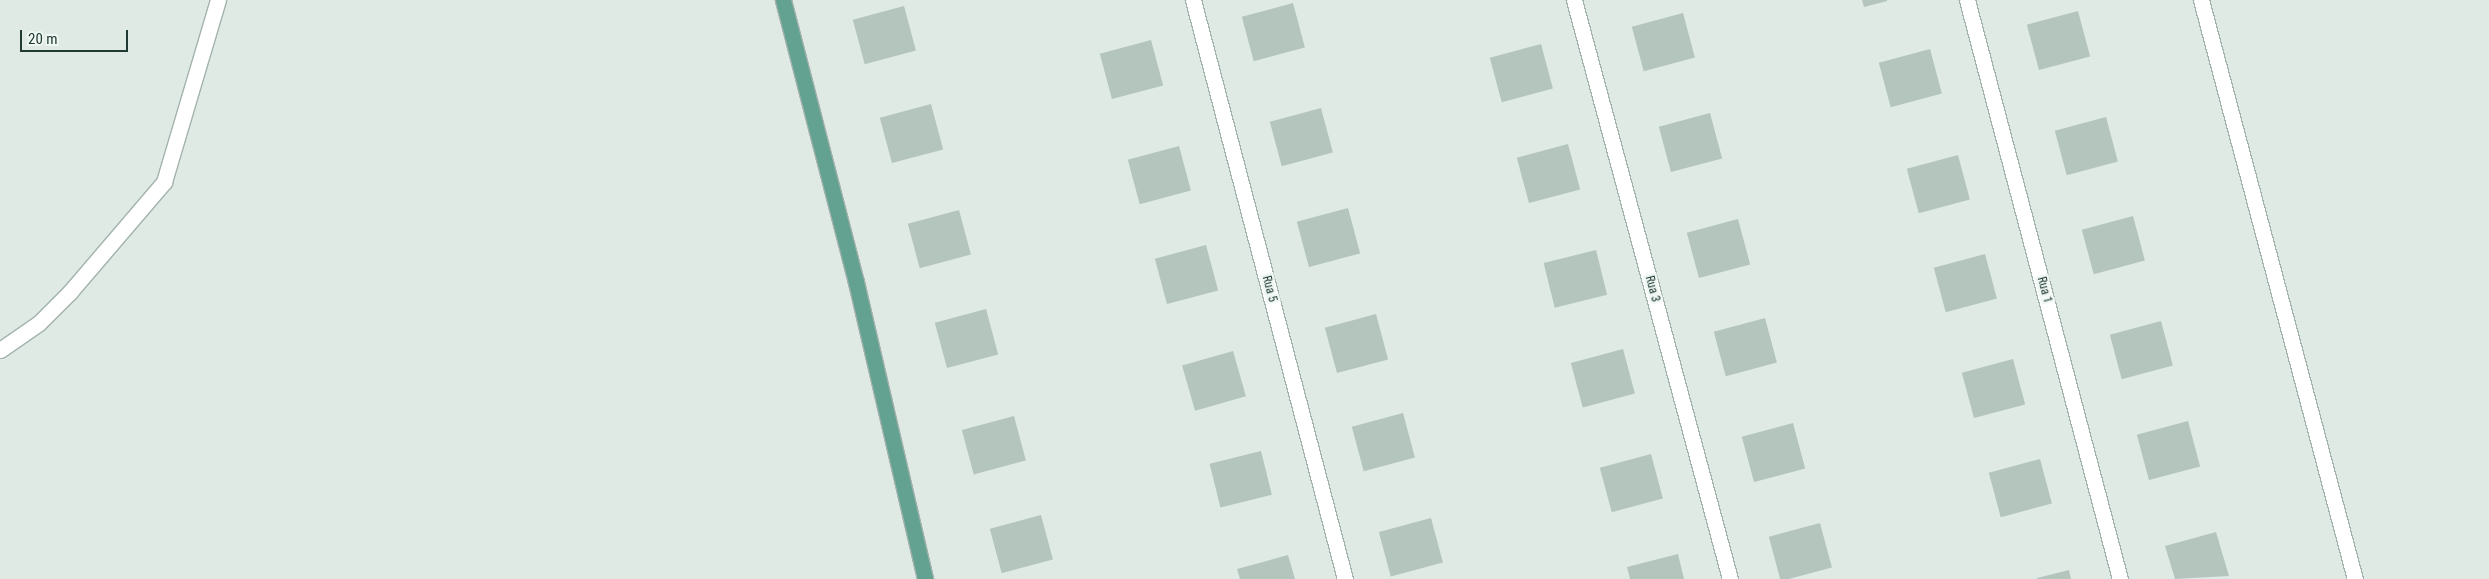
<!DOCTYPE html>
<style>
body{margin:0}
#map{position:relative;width:2489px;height:579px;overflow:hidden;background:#dfeae5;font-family:"Roboto Condensed",sans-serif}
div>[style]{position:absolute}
.building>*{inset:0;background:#b4c5be;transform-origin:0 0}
.roads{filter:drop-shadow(1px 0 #a2b2ac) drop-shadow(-1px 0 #a2b2ac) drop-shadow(0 1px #a2b2ac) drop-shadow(0 -1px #a2b2ac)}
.minor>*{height:15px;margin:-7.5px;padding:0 7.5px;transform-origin:7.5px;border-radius:7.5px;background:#fff}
.major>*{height:15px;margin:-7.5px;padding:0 7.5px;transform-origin:7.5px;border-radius:7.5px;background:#63a191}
span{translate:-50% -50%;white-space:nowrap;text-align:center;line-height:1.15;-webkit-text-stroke:5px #eff7f3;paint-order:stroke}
.street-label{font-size:12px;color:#203a33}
.scale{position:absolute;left:20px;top:30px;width:108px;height:22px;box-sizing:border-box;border:2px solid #203a33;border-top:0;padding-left:6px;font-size:15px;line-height:18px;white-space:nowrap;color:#203a33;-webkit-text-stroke:4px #eff7f3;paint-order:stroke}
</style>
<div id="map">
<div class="building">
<div style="clip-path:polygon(1862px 0,1887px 0,1887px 1px,1864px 7px)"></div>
<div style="left:1293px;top:3px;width:46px;height:53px;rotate:75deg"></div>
<div style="left:904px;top:6px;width:46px;height:53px;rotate:75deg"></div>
<div style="left:2078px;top:11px;width:47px;height:53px;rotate:75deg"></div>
<div style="left:1683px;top:13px;width:46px;height:53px;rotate:75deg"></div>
<div style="left:1151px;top:40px;width:47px;height:53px;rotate:75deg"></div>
<div style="left:1541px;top:44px;width:46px;height:53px;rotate:75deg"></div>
<div style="left:1930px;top:49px;width:46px;height:53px;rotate:75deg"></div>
<div style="left:931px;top:104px;width:47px;height:53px;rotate:75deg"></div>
<div style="left:1321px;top:108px;width:46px;height:53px;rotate:75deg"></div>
<div style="left:1710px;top:113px;width:47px;height:53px;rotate:75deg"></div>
<div style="left:2106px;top:117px;width:46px;height:53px;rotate:75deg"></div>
<div style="left:1568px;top:144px;width:47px;height:53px;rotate:75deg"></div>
<div style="left:1179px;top:146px;width:46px;height:53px;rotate:75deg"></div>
<div style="left:1958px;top:155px;width:46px;height:53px;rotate:75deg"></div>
<div style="left:1348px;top:208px;width:47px;height:53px;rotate:75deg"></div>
<div style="left:959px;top:210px;width:46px;height:53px;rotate:75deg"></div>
<div style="left:2133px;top:216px;width:46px;height:53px;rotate:75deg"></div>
<div style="left:1738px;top:219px;width:47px;height:53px;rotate:75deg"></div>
<div style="left:1206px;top:245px;width:47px;height:53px;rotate:75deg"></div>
<div style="left:1596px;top:250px;width:46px;height:54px;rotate:76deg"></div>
<div style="left:1985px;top:254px;width:46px;height:53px;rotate:75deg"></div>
<div style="left:986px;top:309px;width:47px;height:53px;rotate:75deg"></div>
<div style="left:1376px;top:314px;width:47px;height:53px;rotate:75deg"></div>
<div style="left:1765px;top:318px;width:46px;height:53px;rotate:75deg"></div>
<div style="left:2161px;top:321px;width:46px;height:53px;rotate:75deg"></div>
<div style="left:1623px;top:349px;width:46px;height:54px;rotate:75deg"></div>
<div style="left:1233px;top:351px;width:47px;height:53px;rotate:74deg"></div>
<div style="left:2013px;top:359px;width:47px;height:53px;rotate:75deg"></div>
<div style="left:1403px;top:413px;width:46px;height:53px;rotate:75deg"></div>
<div style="left:1014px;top:416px;width:46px;height:54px;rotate:75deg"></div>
<div style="left:2188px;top:421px;width:47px;height:53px;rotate:75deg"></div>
<div style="left:1793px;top:423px;width:47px;height:53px;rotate:75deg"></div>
<div style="left:1261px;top:451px;width:45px;height:53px;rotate:76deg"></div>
<div style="left:1651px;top:454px;width:46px;height:53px;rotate:75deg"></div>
<div style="left:2040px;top:459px;width:46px;height:53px;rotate:75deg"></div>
<div style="left:1041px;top:515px;width:46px;height:53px;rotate:75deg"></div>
<div style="left:1431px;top:518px;width:46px;height:54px;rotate:75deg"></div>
<div style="left:1820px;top:523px;width:46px;height:53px;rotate:75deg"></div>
<div style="clip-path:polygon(2216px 532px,2229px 576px,2175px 579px,2165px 546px)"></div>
<div style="clip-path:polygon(1678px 554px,1684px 579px,1630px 579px,1627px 567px)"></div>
<div style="clip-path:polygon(1288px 555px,1295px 579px,1240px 579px,1237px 569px)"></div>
<div style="clip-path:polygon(2069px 570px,2071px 579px,2037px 579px,2037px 578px)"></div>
</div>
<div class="roads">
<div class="minor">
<div style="left:1193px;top:0;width:599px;rotate:75.29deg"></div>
<div style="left:1574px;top:0;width:600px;rotate:74.92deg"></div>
<div style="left:1967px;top:0;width:599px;rotate:75.2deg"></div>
<div style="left:2201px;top:0;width:599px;rotate:75.11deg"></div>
<div style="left:0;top:350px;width:47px;rotate:-34.7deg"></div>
<div style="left:39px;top:323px;width:44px;rotate:-45deg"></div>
<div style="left:70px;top:292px;width:145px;rotate:-49.5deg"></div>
<div style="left:164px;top:182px;width:190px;rotate:-73.5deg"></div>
</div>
<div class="major">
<div style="left:783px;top:0;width:291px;rotate:75.5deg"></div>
<div style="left:856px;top:282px;width:305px;rotate:76.9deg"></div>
</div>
</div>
<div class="street-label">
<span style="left:1269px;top:289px;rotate:75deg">Rua 5</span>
<span style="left:1652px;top:289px;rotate:75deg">Rua 3</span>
<span style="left:2044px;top:290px;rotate:75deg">Rua 1</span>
</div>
<div class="scale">20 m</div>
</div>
